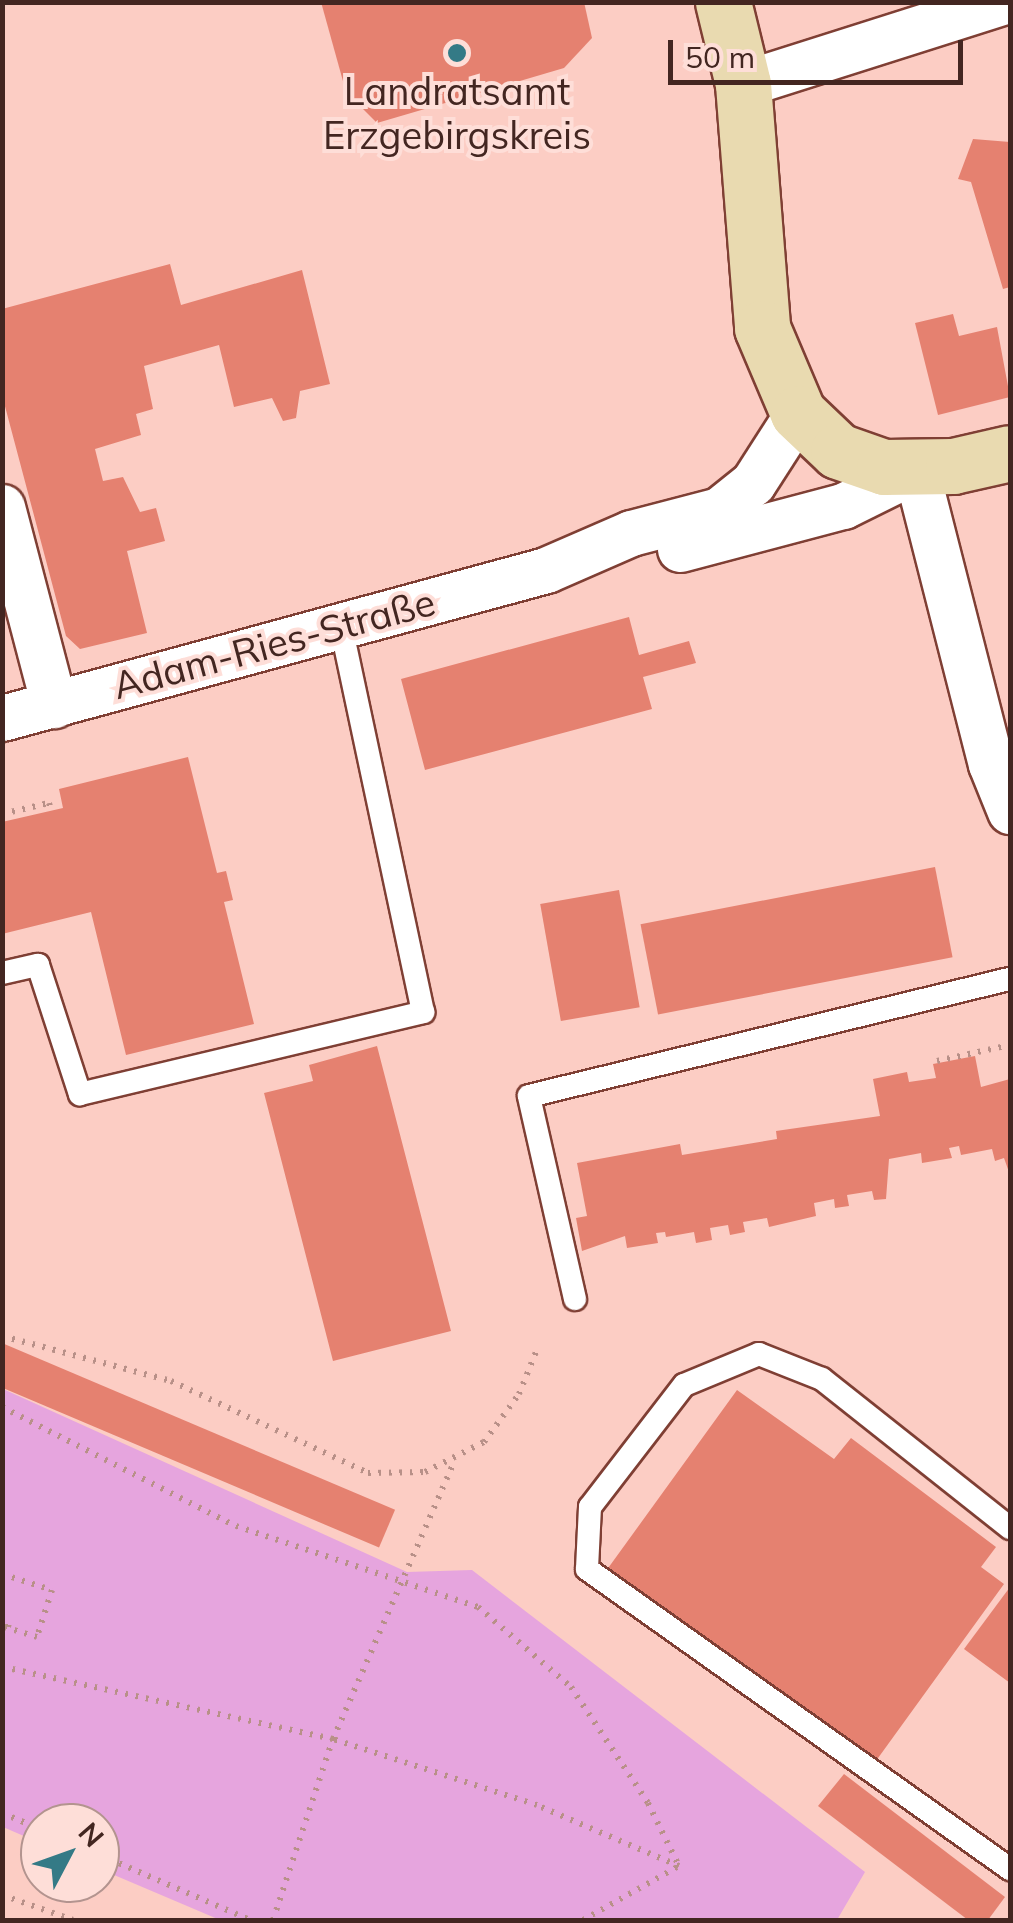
<!DOCTYPE html>
<meta charset="utf-8">
<style>
body{margin:0}
#map{position:relative;width:1013px;height:1923px;overflow:hidden;background:#fccdc4;font-family:Mulish,sans-serif}
div>[style]{position:absolute}
.green>*{inset:0;background:#e6a5de}
.building>*{inset:0;background:#e58170;transform-origin:0 0}
.path>*{height:6px;margin-top:-3px;transform-origin:0;background:repeating-linear-gradient(90deg,#b89088 0 2.5px,transparent 0 10.5px)}
.roads{filter:drop-shadow(2px 0 #7f3f34) drop-shadow(-2px 0 #7f3f34) drop-shadow(0 2px #7f3f34) drop-shadow(0 -2px #7f3f34)}
.lane>*{height:22px;margin:-11px;padding:0 11px;transform-origin:11px;border-radius:11px;background:#fff}
.street>*{height:45px;margin:-22.5px;padding:0 22.5px;transform-origin:22.5px;border-radius:22.5px;background:#fff}
.primary>*{height:55px;margin:-27.5px;padding:0 27.5px;transform-origin:27.5px;border-radius:27.5px;background:#e9dab0}
.dots>*{width:28px;height:28px;translate:-50% -50%;box-sizing:border-box;border:5px solid #feded8;border-radius:50%}
span{translate:-50% -50%;white-space:nowrap;text-align:center;line-height:1.15;-webkit-text-stroke:8px #feded8;paint-order:stroke}
.poi-label{font-size:38px;color:#432621}
.street-label{font-size:38px;color:#432621}
.frame{position:absolute;inset:0;border:5px solid #432621;pointer-events:none}
.north{position:absolute;left:20px;top:1803px;width:100px;height:100px;box-sizing:border-box;background:#feded8;border:2px solid #b3948f;border-radius:50%;rotate:49deg;font-size:28px;font-weight:700;line-height:40px;text-align:center;color:#432621}
.north::after{content:'';display:block;margin:auto;width:35px;height:45px;background:#347a86;clip-path:polygon(50% 0,100% 100%,50% 72%,0 100%)}
.scale{position:absolute;left:668px;top:40px;width:295px;height:45px;box-sizing:border-box;border:5px solid #432621;border-top:0;padding-left:12px;font-size:30px;line-height:35px;white-space:nowrap;color:#432621;-webkit-text-stroke:8px #feded8;paint-order:stroke}
</style>
<div id="map">
<div class="green">
<div style="clip-path:polygon(3px 1389px,407px 1572px,472px 1570px,865px 1872px,837px 1920px,220px 1920px,100px 1869px,100px 1823px,40px 1823px,40px 1843px,3px 1827px)"></div>
</div>
<div class="building">
<div style="clip-path:polygon(321px 2px,584px 2px,592px 38px,564px 68px,377px 123px,346px 92px)"></div>
<div style="clip-path:polygon(973px 139px,1010px 142px,1010px 287px,1003px 289px,971px 182px,958px 179px)"></div>
<div style="clip-path:polygon(170px 264px,181px 305px,302px 270px,330px 384px,300px 391px,296px 418px,283px 421px,272px 398px,234px 407px,219px 345px,144px 366px,153px 409px,136px 414px,141px 435px,95px 449px,103px 481px,123px 477px,140px 512px,156px 508px,165px 541px,127px 551px,147px 633px,80px 649px,66px 636px,2px 395px,2px 309px)"></div>
<div style="clip-path:polygon(953px 314px,959px 336px,997px 327px,1010px 397px,938px 415px,915px 323px)"></div>
<div style="clip-path:polygon(629px 617px,639px 655px,689px 641px,696px 663px,643px 677px,652px 709px,425px 770px,401px 679px)"></div>
<div style="clip-path:polygon(188px 757px,217px 873px,226px 871px,233px 900px,224px 902px,254px 1024px,126px 1055px,91px 912px,2px 934px,2px 822px,63px 808px,59px 789px)"></div>
<div style="left:935px;top:867px;width:92px;height:300px;rotate:79deg"></div>
<div style="left:619px;top:890px;width:119px;height:80px;rotate:80deg"></div>
<div style="clip-path:polygon(377px 1046px,451px 1331px,333px 1361px,264px 1093px,313px 1081px,309px 1065px)"></div>
<div style="clip-path:polygon(975px 1056px,981px 1087px,1010px 1079px,1010px 1175px,1004px 1158px,995px 1161px,992px 1149px,961px 1155px,959px 1146px,949px 1148px,952px 1158px,922px 1163px,921px 1153px,889px 1159px,886px 1199px,874px 1200px,872px 1191px,847px 1195px,849px 1206px,835px 1208px,834px 1199px,814px 1203px,816px 1216px,769px 1227px,767px 1218px,743px 1222px,745px 1232px,730px 1235px,728px 1225px,710px 1228px,712px 1240px,696px 1243px,694px 1232px,666px 1237px,665px 1232px,656px 1233px,658px 1243px,627px 1248px,625px 1236px,582px 1251px,576px 1218px,587px 1216px,577px 1163px,680px 1144px,682px 1155px,777px 1139px,776px 1131px,880px 1116px,873px 1079px,907px 1072px,909px 1082px,936px 1078px,933px 1064px)"></div>
<div style="left:2px;top:1343px;width:427px;height:41px;rotate:23deg"></div>
<div style="clip-path:polygon(737px 1390px,834px 1459px,851px 1438px,996px 1547px,981px 1567px,1004px 1584px,873px 1765px,606px 1571px)"></div>
<div style="clip-path:polygon(1010px 1587px,1010px 1683px,964px 1649px)"></div>
<div style="clip-path:polygon(844px 1774px,1005px 1897px,988px 1920px,968px 1920px,818px 1806px)"></div>
</div>
<div class="path">
<div style="left:2px;top:814px;width:48px;rotate:-13.2deg"></div>
<div style="left:49px;top:803px;width:7px;rotate:74deg"></div>
<div style="left:937px;top:1061px;width:75px;rotate:-12.4deg"></div>
<div style="left:2px;top:1336px;width:175px;rotate:14.9deg"></div>
<div style="left:171px;top:1381px;width:217px;rotate:25deg"></div>
<div style="left:368px;top:1473px;width:57px;rotate:-1deg"></div>
<div style="left:425px;top:1472px;width:66px;rotate:-27deg"></div>
<div style="left:484px;top:1442px;width:59px;rotate:-53.9deg"></div>
<div style="left:519px;top:1394px;width:51px;rotate:-68deg"></div>
<div style="left:2px;top:1407px;width:263px;rotate:27deg"></div>
<div style="left:236px;top:1526px;width:255px;rotate:18.5deg"></div>
<div style="left:478px;top:1607px;width:123px;rotate:40.7deg"></div>
<div style="left:571px;top:1687px;width:139px;rotate:56.4deg"></div>
<div style="left:648px;top:1803px;width:70px;rotate:63.8deg"></div>
<div style="left:679px;top:1866px;width:155px;rotate:-156.8deg"></div>
<div style="left:537px;top:1805px;width:214px;rotate:-162.1deg"></div>
<div style="left:333px;top:1739px;width:339px;rotate:-167.7deg"></div>
<div style="left:2px;top:1574px;width:52px;rotate:17.7deg"></div>
<div style="left:52px;top:1590px;width:49px;rotate:107.7deg"></div>
<div style="left:37px;top:1637px;width:37px;rotate:-163deg"></div>
<div style="left:8px;top:1627px;width:9px;rotate:-77deg"></div>
<div style="left:2px;top:1813px;width:41px;rotate:22.8deg"></div>
<div style="left:100px;top:1855px;width:163px;rotate:23.4deg"></div>
<div style="left:2px;top:1895px;width:75px;rotate:19.4deg"></div>
<div style="left:273px;top:1920px;width:191px;rotate:-71.7deg"></div>
<div style="left:333px;top:1739px;width:302px;rotate:-66.4deg"></div>
<div style="left:583px;top:1920px;width:110px;rotate:-29.4deg"></div>
</div>
<div class="roads">
<div class="lane">
<div style="left:2px;top:973px;width:37px;rotate:-13deg"></div>
<div style="left:38px;top:965px;width:136px;rotate:72deg"></div>
<div style="left:80px;top:1094px;width:353px;rotate:-13.4deg"></div>
<div style="left:423px;top:1012px;width:396px;rotate:-102deg"></div>
<div style="left:575px;top:1299px;width:208px;rotate:-102.8deg"></div>
<div style="left:529px;top:1096px;width:495px;rotate:-13.7deg"></div>
<div style="left:1010px;top:1528px;width:240px;rotate:-141.6deg"></div>
<div style="left:822px;top:1379px;width:68px;rotate:-158.4deg"></div>
<div style="left:759px;top:1354px;width:81px;rotate:157.5deg"></div>
<div style="left:684px;top:1385px;width:154px;rotate:127.6deg"></div>
<div style="left:590px;top:1507px;width:62px;rotate:92.8deg"></div>
<div style="left:587px;top:1569px;width:519px;rotate:35.35deg"></div>
</div>
<div class="street">
<div style="left:743px;top:84px;width:272px;rotate:-17.6deg"></div>
<div style="left:2px;top:507px;width:205px;rotate:75.3deg"></div>
<div style="left:680px;top:549px;width:169px;rotate:-14.8deg"></div>
<div style="left:843px;top:506px;width:81px;rotate:-26.3deg"></div>
<div style="left:916px;top:470px;width:303px;rotate:75.7deg"></div>
<div style="left:991px;top:764px;width:51px;rotate:68deg"></div>
<div style="left:2px;top:718px;width:564px;rotate:-15.22deg"></div>
<div style="left:546px;top:570px;width:93px;rotate:-23.5deg"></div>
<div style="left:631px;top:533px;width:91px;rotate:-14.6deg"></div>
<div style="left:719px;top:510px;width:43px;rotate:-38.5deg"></div>
<div style="left:753px;top:483px;width:83px;rotate:-57.3deg"></div>
</div>
<div class="primary">
<div style="left:723px;top:2px;width:84px;rotate:76.3deg"></div>
<div style="left:743px;top:84px;width:245px;rotate:85.5deg"></div>
<div style="left:762px;top:328px;width:92px;rotate:67deg"></div>
<div style="left:798px;top:413px;width:55px;rotate:43.5deg"></div>
<div style="left:838px;top:451px;width:49px;rotate:19.2deg"></div>
<div style="left:884px;top:467px;width:69px;rotate:-0.8deg"></div>
<div style="left:953px;top:466px;width:58px;rotate:-12.8deg"></div>
</div>
</div>
<div class="dots">
<div style="left:457px;top:53px;background:#347a86"></div>
</div>
<div class="poi-label">
<span style="left:457px;top:114px">Landratsamt<br>Erzgebirgskreis</span>
</div>
<div class="street-label">
<span style="left:274px;top:644px;rotate:-15deg">Adam-Ries-Straße</span>
</div>
<div class="frame"></div>
<div class="north">N</div>
<div class="scale">50 m</div>
</div>
